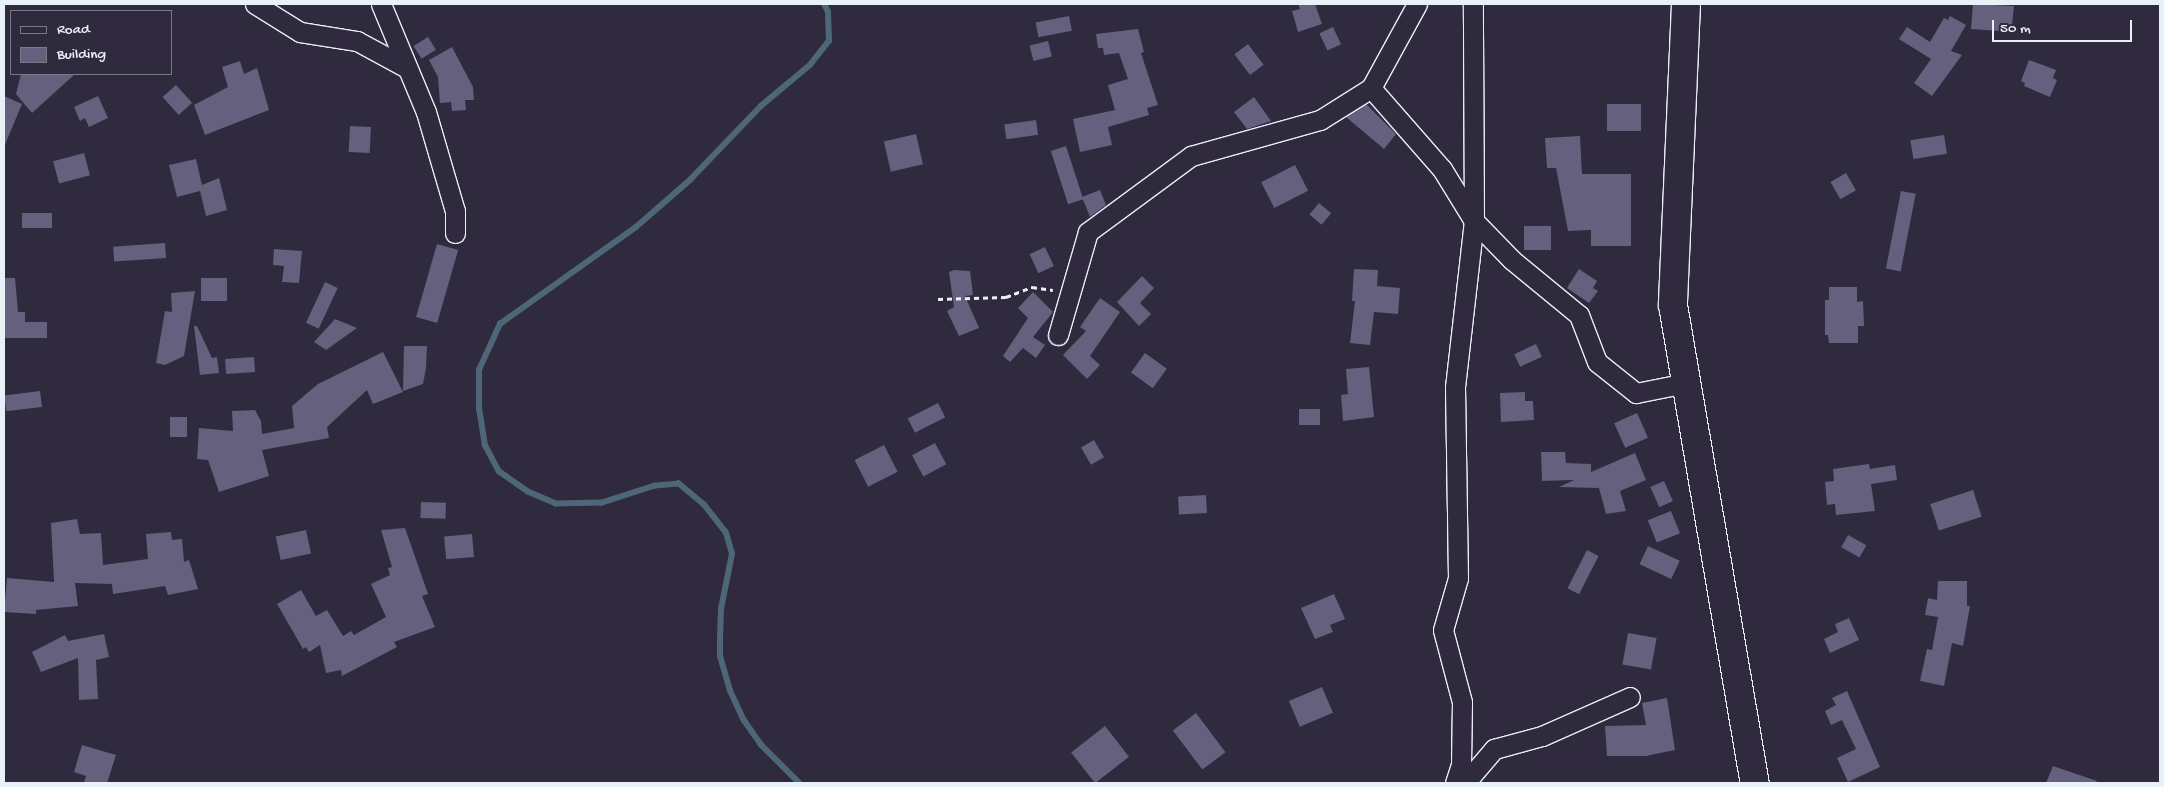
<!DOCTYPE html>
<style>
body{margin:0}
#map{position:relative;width:2164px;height:787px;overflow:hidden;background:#2f2a3d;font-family:"Gochi Hand",sans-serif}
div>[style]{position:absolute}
.stream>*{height:5.5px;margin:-2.75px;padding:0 2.75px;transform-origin:2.75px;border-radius:2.75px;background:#4e6778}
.building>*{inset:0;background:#64607d;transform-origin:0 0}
.path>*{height:3px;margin-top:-1.5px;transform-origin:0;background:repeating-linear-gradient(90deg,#e8f1f8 0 5px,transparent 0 9px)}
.roads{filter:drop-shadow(1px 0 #e8f1f8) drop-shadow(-1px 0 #e8f1f8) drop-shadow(0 1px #e8f1f8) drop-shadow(0 -1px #e8f1f8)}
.minor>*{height:19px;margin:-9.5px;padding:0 9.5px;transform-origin:9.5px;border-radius:9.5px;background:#2f2a3d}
.secondary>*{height:28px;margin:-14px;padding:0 14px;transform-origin:14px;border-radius:14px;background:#2f2a3d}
span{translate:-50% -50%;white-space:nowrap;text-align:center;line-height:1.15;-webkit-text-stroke:5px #2f2a3d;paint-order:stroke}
.frame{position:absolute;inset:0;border:5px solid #e8f1f8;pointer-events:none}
.legend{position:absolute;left:10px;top:10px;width:162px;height:65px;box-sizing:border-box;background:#2f2a3d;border:1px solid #797a88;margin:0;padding:6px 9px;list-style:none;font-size:15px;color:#e8f1f8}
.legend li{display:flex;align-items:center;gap:10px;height:25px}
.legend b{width:25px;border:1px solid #797a88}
.scale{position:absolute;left:1992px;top:20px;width:140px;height:22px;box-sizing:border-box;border:2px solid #e8f1f8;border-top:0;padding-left:6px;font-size:15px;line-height:18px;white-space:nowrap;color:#e8f1f8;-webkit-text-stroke:4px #2f2a3d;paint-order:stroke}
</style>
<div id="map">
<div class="stream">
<div style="left:799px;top:783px;width:54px;rotate:-135deg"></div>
<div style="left:761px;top:745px;width:29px;rotate:-125deg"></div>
<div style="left:744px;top:721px;width:33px;rotate:-115deg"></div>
<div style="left:730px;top:691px;width:35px;rotate:-106deg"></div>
<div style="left:720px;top:657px;width:19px;rotate:-90deg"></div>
<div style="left:720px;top:638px;width:29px;rotate:-88deg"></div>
<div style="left:721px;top:609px;width:56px;rotate:-78.7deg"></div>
<div style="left:732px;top:554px;width:22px;rotate:-106deg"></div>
<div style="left:726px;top:533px;width:36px;rotate:-128deg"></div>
<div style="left:704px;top:505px;width:33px;rotate:-140deg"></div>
<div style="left:679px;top:484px;width:24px;rotate:175deg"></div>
<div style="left:655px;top:486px;width:56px;rotate:162.2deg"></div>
<div style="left:602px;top:503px;width:46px;rotate:178.8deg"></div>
<div style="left:556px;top:504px;width:30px;rotate:-157deg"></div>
<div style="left:528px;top:492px;width:35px;rotate:-145deg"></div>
<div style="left:499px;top:472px;width:30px;rotate:-118deg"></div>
<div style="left:485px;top:446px;width:36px;rotate:-99deg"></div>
<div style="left:479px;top:410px;width:40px;rotate:-90deg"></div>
<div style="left:479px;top:370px;width:51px;rotate:-65.5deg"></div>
<div style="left:500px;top:324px;width:167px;rotate:-35.5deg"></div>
<div style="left:636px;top:227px;width:72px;rotate:-41deg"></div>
<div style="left:690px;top:180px;width:103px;rotate:-46.2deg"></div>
<div style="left:761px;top:106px;width:64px;rotate:-39.9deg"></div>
<div style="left:810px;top:65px;width:31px;rotate:-52deg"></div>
<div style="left:829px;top:41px;width:29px;rotate:-92deg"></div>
<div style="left:828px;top:12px;width:9px;rotate:-117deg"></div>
</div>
<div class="building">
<div style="clip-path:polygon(1298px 4px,1315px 4px,1322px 24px,1298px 32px,1292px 11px,1300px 9px)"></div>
<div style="clip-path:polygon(1973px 4px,2014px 6px,2012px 25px,2000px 23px,2000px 31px,1971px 29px)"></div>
<div style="left:1069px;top:16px;width:15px;height:34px;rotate:79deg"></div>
<div style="clip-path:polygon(1950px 16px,1966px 25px,1951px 51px,1962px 55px,1932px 96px,1914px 83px,1931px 59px,1899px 39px,1907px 27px,1930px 42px,1944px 18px,1948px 20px)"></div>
<div style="left:1333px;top:27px;width:19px;height:15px;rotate:65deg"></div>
<div style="clip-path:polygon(1138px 29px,1144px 52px,1141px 53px,1158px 105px,1147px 108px,1149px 115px,1108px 127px,1112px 145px,1080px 152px,1073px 119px,1115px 110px,1108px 85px,1128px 79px,1119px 53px,1104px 55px,1103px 48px,1098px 48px,1096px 34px)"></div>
<div style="left:428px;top:37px;width:15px;height:17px;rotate:58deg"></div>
<div style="left:1048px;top:41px;width:16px;height:19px;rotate:76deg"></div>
<div style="left:1248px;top:44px;width:26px;height:17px;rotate:53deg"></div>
<div style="clip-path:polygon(452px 47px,473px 87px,474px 100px,465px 100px,466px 110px,452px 111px,451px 102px,440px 103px,438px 77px,429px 60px)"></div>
<div style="clip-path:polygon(2029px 60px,2056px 70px,2053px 78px,2057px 80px,2050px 97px,2024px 86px,2025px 83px,2021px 81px)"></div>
<div style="clip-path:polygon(240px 61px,244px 74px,257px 68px,269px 110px,205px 135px,194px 105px,228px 87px,222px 67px)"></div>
<div style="clip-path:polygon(21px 74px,75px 74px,32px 113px,16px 94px)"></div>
<div style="left:176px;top:85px;width:24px;height:18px;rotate:48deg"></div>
<div style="clip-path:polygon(4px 96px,22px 104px,4px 147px)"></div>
<div style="clip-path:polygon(98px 96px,108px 118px,89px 127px,85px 118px,80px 121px,74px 107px)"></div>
<div style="clip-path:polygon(1254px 97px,1271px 121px,1247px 129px,1234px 112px)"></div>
<div style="clip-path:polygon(1366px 104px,1396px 134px,1384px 149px,1346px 117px)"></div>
<div style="left:1607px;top:104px;width:34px;height:27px"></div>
<div style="left:1036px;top:120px;width:15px;height:32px;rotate:82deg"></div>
<div style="left:350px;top:126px;width:21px;height:26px;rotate:3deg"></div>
<div style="left:916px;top:134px;width:31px;height:33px;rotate:77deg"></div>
<div style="left:1944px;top:135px;width:19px;height:34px;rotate:81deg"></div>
<div style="clip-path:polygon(1580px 136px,1582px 174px,1631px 174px,1631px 246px,1591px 246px,1591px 230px,1568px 231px,1556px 168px,1547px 168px,1545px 138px)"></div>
<div style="left:1066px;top:146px;width:56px;height:16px;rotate:72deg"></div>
<div style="left:84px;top:153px;width:23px;height:32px;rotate:75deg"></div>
<div style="clip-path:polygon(196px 159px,202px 185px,219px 178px,227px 210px,206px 216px,200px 191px,177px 197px,169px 165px)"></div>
<div style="left:1295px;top:165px;width:29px;height:38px;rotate:63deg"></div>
<div style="left:1846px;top:173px;width:20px;height:18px;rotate:60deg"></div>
<div style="clip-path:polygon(1100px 190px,1106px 205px,1090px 217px,1082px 197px)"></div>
<div style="left:1901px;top:191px;width:15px;height:79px;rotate:11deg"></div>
<div style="left:1319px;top:203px;width:16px;height:15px;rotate:40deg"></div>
<div style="left:52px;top:213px;width:15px;height:30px;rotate:90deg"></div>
<div style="left:1524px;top:226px;width:27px;height:24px"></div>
<div style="left:165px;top:243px;width:15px;height:52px;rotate:86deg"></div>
<div style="left:437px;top:244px;width:22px;height:76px;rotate:16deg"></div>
<div style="left:1045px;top:247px;width:21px;height:17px;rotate:65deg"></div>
<div style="clip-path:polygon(274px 249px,302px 251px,299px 283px,282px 282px,284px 266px,273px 265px)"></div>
<div style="clip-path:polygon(1354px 269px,1378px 270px,1377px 286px,1400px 288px,1398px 314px,1374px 312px,1370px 345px,1350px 343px,1355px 301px,1352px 301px)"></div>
<div style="clip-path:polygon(1579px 269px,1597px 281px,1593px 288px,1598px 291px,1589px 303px,1567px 288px)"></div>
<div style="clip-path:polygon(954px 270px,970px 271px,973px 295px,965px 296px,979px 328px,959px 336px,947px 311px,954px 307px,949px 272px)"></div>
<div style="clip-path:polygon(1142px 276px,1154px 288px,1140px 303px,1151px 314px,1139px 326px,1117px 302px)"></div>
<div style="clip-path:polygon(4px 278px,15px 278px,18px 312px,25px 312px,25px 322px,47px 322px,47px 338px,4px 338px)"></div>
<div style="left:201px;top:278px;width:26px;height:23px"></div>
<div style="left:325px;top:282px;width:14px;height:45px;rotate:25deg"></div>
<div style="clip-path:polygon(1829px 287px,1857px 287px,1857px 302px,1863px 301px,1864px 326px,1858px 326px,1858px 343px,1829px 343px,1828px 335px,1825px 335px,1825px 300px,1829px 300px)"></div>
<div style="clip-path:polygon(195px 291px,184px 356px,165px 365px,156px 363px,165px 311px,172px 312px,171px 293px)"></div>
<div style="clip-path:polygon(1033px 292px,1053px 312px,1033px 337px,1045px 345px,1036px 358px,1023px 348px,1010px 362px,1003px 356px,1028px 318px,1018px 308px)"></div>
<div style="clip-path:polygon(1100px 298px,1120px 312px,1090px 356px,1100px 365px,1087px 379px,1063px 355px,1086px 331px,1080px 327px)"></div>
<div style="clip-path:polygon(335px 319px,357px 328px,326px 350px,314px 342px)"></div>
<div style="clip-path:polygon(194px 326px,197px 326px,212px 358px,217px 357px,219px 373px,200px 375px)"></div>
<div style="left:1536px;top:344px;width:14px;height:24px;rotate:65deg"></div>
<div style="clip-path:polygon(404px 346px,427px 346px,426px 368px,423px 384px,403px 391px)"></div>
<div style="clip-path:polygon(383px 352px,403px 392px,373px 404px,367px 390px,327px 427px,329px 438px,262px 450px,269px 476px,219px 492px,208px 460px,197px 459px,199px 428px,233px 431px,232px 411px,255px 410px,261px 421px,262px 434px,294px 428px,292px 406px,318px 384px)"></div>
<div style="left:1145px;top:353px;width:27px;height:24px;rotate:36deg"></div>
<div style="left:254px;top:357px;width:15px;height:29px;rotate:86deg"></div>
<div style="clip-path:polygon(1369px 367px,1374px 417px,1343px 421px,1341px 395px,1348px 394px,1346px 369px)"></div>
<div style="left:40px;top:391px;width:16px;height:36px;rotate:83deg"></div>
<div style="clip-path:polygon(1525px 392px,1525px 401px,1533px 401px,1534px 420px,1501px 422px,1500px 393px)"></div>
<div style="left:938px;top:403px;width:16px;height:34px;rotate:63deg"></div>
<div style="left:1320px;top:409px;width:16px;height:21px;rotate:90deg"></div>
<div style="left:1637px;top:413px;width:27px;height:25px;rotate:66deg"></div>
<div style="left:170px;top:417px;width:17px;height:20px"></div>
<div style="left:1094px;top:440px;width:20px;height:15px;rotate:60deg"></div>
<div style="left:935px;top:443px;width:24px;height:26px;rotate:62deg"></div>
<div style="left:884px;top:445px;width:30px;height:33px;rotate:63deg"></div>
<div style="clip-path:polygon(1541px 452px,1565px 452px,1566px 463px,1591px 464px,1591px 472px,1635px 453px,1646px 480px,1620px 491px,1626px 511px,1606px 514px,1599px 488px,1559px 487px,1574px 480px,1542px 481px)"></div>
<div style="clip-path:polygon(1869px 464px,1870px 469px,1895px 465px,1897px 480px,1871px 484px,1875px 511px,1836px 515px,1835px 504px,1827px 505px,1825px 482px,1834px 481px,1833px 469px)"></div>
<div style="left:1664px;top:481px;width:22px;height:15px;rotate:66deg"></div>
<div style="left:1973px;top:490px;width:28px;height:45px;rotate:72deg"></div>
<div style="left:1206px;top:495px;width:18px;height:28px;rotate:87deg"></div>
<div style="left:421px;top:502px;width:25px;height:16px;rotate:2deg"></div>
<div style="left:1671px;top:511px;width:24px;height:25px;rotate:68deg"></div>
<div style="clip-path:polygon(77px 519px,80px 534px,101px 533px,103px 565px,148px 559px,146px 534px,171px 532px,172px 540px,182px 539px,184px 562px,189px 560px,198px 589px,168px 595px,165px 586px,113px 594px,112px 584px,75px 583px,78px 606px,36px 610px,36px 614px,4px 612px,7px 578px,54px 582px,51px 523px)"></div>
<div style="clip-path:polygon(405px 528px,428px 594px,422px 596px,435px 627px,394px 642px,397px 647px,342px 676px,341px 670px,326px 673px,320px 645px,309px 652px,306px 647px,303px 649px,277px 604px,301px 590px,316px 616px,327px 610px,343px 636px,351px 631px,354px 635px,386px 617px,371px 584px,390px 575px,388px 568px,392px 567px,381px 530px)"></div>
<div style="left:306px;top:530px;width:24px;height:31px;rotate:78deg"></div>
<div style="left:472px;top:534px;width:23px;height:28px;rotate:85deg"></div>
<div style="left:1848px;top:535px;width:21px;height:14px;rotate:29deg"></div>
<div style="left:1648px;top:546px;width:35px;height:20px;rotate:25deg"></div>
<div style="left:1587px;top:550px;width:13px;height:43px;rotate:27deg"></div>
<div style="clip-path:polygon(1938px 581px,1967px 581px,1967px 606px,1970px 606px,1963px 646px,1952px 643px,1944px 686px,1920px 681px,1927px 649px,1932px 650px,1938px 617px,1925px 615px,1928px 598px,1937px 600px)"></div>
<div style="clip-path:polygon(1334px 594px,1345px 619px,1330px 625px,1333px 632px,1315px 639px,1301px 608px)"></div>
<div style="clip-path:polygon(1849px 618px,1859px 640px,1830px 653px,1824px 639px,1838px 632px,1835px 624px)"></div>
<div style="left:1628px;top:633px;width:29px;height:32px;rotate:10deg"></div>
<div style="clip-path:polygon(104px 634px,109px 657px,96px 660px,98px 699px,79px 700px,78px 658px,41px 672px,32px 652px,65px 635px,68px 641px)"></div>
<div style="left:1322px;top:687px;width:28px;height:36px;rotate:67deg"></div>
<div style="clip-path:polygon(1847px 691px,1880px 767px,1848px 782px,1837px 758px,1856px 749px,1842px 720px,1831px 725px,1825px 711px,1836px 705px,1832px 698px)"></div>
<div style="clip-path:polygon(1667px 698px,1675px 750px,1646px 756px,1607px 756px,1605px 726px,1646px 725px,1642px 703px)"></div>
<div style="left:1196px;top:713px;width:49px;height:29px;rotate:53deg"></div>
<div style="left:1105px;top:726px;width:39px;height:43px;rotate:52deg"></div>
<div style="clip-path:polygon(82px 745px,116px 755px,107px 783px,84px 783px,86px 776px,74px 772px)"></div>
<div style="clip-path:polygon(2053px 766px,2097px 781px,2096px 783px,2046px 783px)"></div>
</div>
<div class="path">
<div style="left:938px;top:299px;width:68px;rotate:-1.7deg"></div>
<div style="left:1006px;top:297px;width:28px;rotate:-21deg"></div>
<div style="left:1032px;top:287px;width:21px;rotate:8deg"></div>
</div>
<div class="roads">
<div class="minor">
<div style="left:255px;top:4px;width:53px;rotate:31.9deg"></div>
<div style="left:300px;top:32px;width:58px;rotate:9deg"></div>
<div style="left:357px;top:41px;width:55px;rotate:28.4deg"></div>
<div style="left:381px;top:4px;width:117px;rotate:67.4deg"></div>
<div style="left:426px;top:112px;width:103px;rotate:73.7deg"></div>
<div style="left:455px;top:211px;width:22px;rotate:90deg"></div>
<div style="left:1371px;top:88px;width:108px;rotate:48.8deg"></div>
<div style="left:1442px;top:169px;width:61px;rotate:58.4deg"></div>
<div style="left:1474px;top:221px;width:54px;rotate:45.7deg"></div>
<div style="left:1512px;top:260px;width:87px;rotate:39.4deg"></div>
<div style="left:1579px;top:315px;width:50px;rotate:69deg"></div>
<div style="left:1597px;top:362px;width:50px;rotate:38.5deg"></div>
<div style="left:1636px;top:393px;width:51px;rotate:-11.3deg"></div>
<div style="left:1058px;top:335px;width:107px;rotate:-73.8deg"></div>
<div style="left:1088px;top:232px;width:128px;rotate:-36.4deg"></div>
<div style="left:1191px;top:156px;width:134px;rotate:-15.6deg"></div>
<div style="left:1320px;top:120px;width:60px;rotate:-32.1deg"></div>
<div style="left:1371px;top:88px;width:96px;rotate:-61.3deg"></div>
<div style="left:1455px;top:783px;width:19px;rotate:-72deg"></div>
<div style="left:1461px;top:765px;width:63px;rotate:-89.1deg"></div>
<div style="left:1462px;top:702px;width:74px;rotate:-104.8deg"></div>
<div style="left:1443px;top:630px;width:54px;rotate:-73.9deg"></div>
<div style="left:1458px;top:578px;width:191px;rotate:-90.9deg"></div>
<div style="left:1455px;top:387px;width:167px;rotate:-83.5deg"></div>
<div style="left:1474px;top:221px;width:217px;rotate:-90.3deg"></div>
<div style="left:1465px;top:783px;width:45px;rotate:-49.5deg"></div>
<div style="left:1494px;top:749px;width:50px;rotate:-15.2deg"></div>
<div style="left:1542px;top:736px;width:96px;rotate:-23.9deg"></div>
</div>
<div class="secondary">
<div style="left:1686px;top:4px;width:301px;rotate:92.5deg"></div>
<div style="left:1673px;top:305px;width:485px;rotate:80.3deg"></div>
</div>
</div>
<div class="frame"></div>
<ul class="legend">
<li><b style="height:6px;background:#2f2a3d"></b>Road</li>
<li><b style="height:14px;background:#64607d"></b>Building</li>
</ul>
<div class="scale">50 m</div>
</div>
